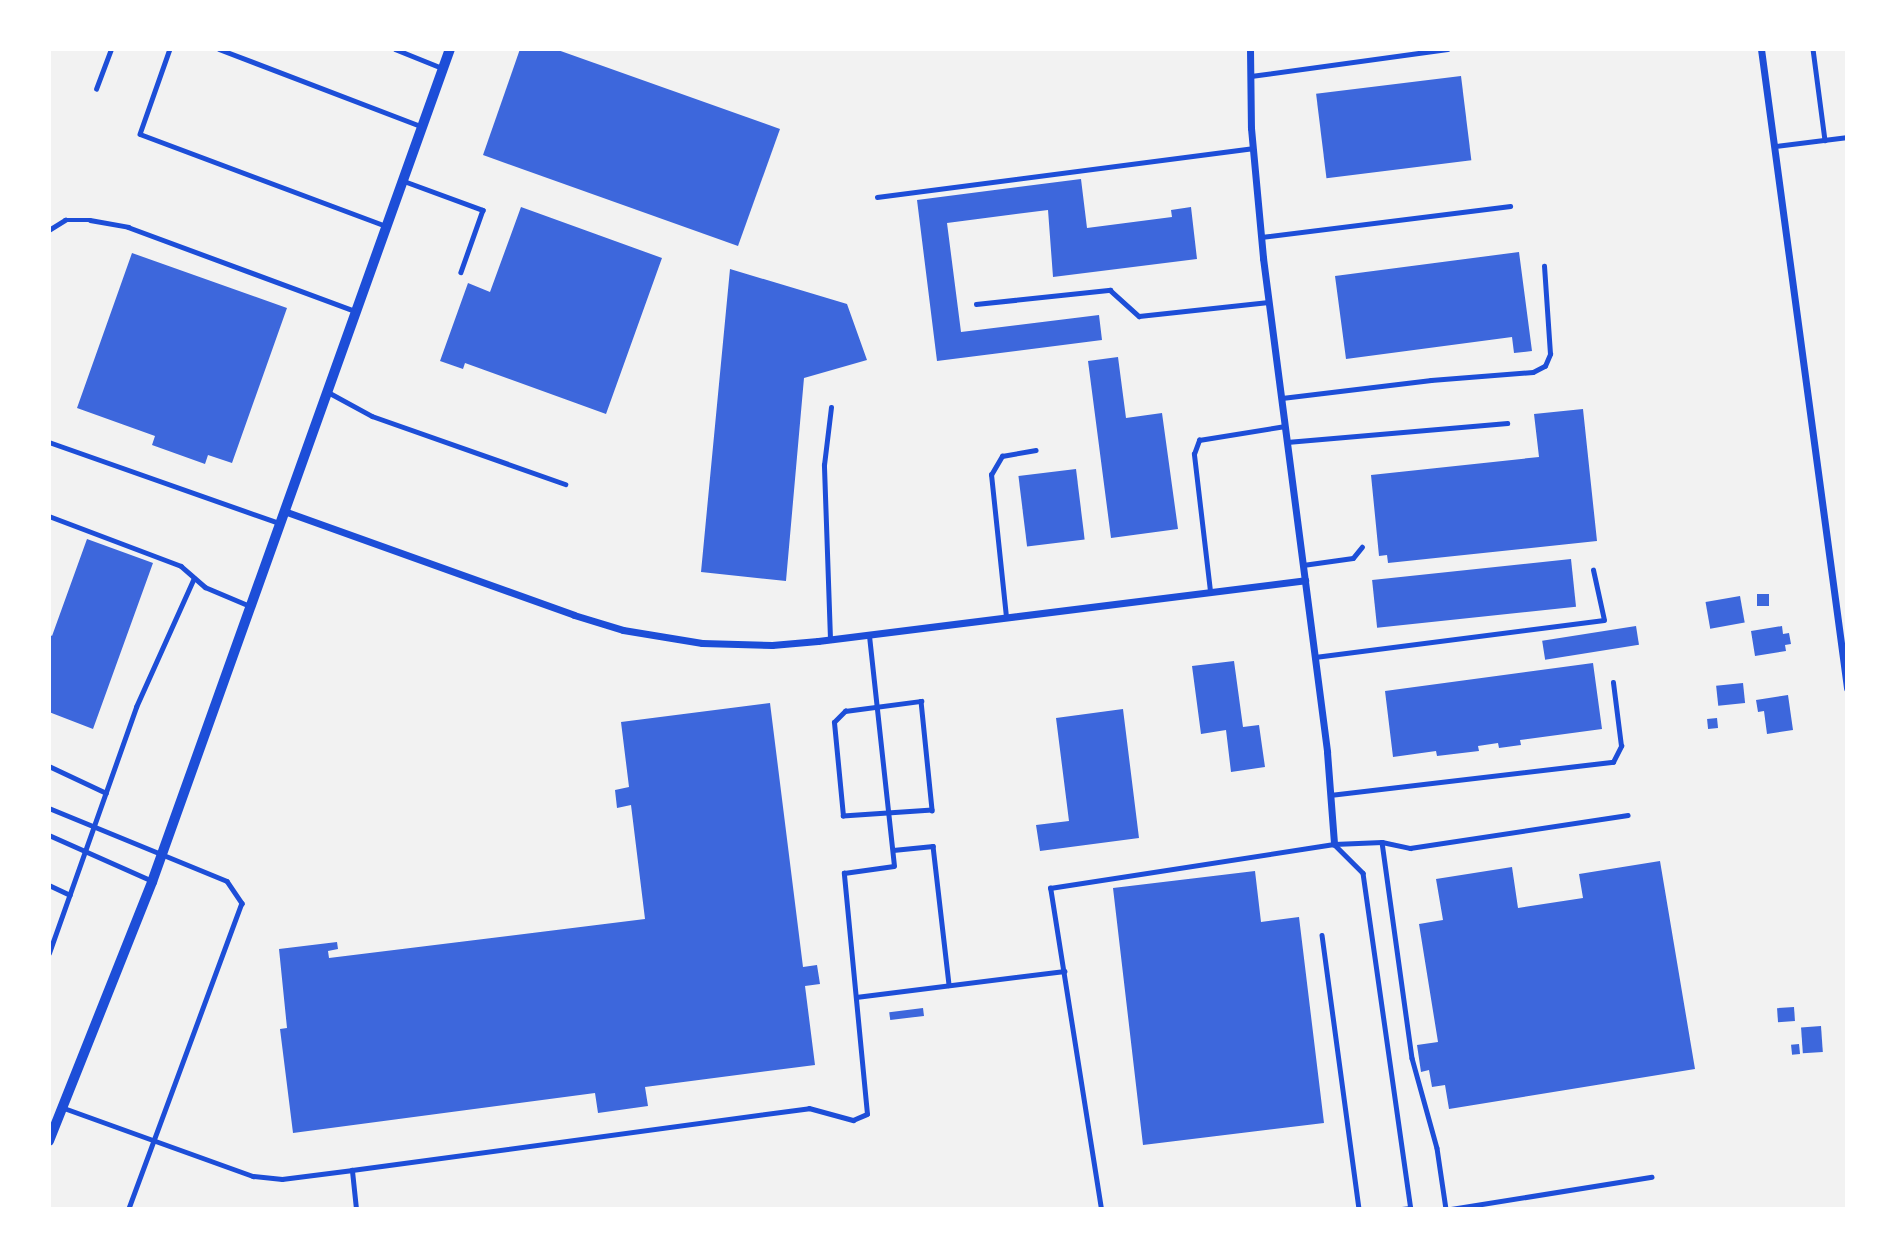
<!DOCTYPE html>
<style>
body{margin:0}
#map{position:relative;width:1896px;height:1258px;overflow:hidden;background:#f2f2f2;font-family:"Work Sans",sans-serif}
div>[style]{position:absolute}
.building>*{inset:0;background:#3d67dc;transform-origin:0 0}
.service>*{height:4.5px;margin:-2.25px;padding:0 2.25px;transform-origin:2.25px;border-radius:2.25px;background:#1d4ed8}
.minor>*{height:7px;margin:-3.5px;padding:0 3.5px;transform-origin:3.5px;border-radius:3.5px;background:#1d4ed8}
.tertiary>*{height:10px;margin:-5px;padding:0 5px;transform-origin:5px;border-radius:5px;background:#1d4ed8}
span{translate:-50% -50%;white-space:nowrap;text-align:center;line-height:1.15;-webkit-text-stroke:7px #fff;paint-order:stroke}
.frame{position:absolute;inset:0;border:51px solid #fff;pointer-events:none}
</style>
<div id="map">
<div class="building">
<div style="clip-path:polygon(520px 49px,555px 49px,780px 129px,738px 246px,483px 155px)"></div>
<div style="left:1461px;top:76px;width:85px;height:146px;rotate:83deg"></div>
<div style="clip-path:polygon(1081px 179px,1087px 228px,1172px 217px,1171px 210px,1191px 207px,1197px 259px,1053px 277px,1048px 210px,947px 223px,961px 332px,1099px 315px,1102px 340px,937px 361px,917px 200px)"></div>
<div style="clip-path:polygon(521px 207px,662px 258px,606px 414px,465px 363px,463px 369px,440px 361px,468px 283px,490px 292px)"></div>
<div style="clip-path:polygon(1519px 252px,1532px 351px,1514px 353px,1512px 337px,1346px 359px,1335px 276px)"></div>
<div style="clip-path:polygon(132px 253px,287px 308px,232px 463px,208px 455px,205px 464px,152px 445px,155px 436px,77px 408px)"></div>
<div style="clip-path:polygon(730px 269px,847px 304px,867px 360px,804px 378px,786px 581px,701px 572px)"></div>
<div style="clip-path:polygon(1118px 357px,1126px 418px,1162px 413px,1178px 529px,1111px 538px,1088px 361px)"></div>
<div style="clip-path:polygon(1583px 409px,1597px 541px,1388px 563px,1387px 555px,1379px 556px,1371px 475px,1539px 457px,1534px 414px)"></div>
<div style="left:1076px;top:469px;width:71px;height:58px;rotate:83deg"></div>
<div style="clip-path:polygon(87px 539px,153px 563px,93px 729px,49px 712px,49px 634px,52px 636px)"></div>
<div style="left:1571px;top:559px;width:48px;height:200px;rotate:84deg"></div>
<div style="left:1757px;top:594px;width:12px;height:12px"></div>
<div style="left:1740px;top:596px;width:27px;height:35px;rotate:80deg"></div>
<div style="left:1636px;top:626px;width:19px;height:95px;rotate:81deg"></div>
<div style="clip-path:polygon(1782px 626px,1783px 634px,1789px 633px,1791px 644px,1785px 645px,1786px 651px,1755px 656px,1751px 631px)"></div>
<div style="clip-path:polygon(1234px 661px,1243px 727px,1259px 725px,1265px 767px,1231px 772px,1226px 730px,1201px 734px,1192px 666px)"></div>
<div style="clip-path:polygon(1593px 663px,1602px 729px,1520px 740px,1521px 745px,1499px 748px,1498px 743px,1478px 746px,1479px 751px,1437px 756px,1436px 751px,1393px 757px,1385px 691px)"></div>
<div style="left:1743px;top:683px;width:20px;height:27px;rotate:84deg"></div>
<div style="clip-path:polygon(1788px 695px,1793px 730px,1767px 734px,1764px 711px,1758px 712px,1756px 700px)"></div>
<div style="clip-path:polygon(770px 703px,803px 967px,817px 965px,820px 984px,805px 986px,815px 1065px,645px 1087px,648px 1106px,598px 1113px,595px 1093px,293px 1133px,280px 1029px,287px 1028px,279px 949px,337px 942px,338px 949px,328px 951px,329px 958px,645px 919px,631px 805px,617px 808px,615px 790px,629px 787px,621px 722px)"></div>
<div style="clip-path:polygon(1123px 709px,1139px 838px,1040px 851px,1036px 825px,1069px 821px,1056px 718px)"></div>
<div style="left:1717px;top:718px;width:10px;height:10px;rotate:84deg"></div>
<div style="clip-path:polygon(1660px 861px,1695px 1069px,1449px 1109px,1445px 1085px,1432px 1087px,1429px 1070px,1421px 1072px,1417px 1045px,1438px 1042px,1419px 924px,1443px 920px,1436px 879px,1512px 867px,1518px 908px,1583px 898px,1579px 874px)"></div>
<div style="clip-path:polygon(1255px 871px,1261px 922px,1299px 917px,1324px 1123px,1143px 1145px,1113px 888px)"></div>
<div style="left:1794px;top:1007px;width:14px;height:17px;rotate:86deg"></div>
<div style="left:923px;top:1008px;width:8px;height:34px;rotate:83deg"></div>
<div style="left:1821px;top:1026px;width:26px;height:20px;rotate:86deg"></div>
<div style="left:1799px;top:1044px;width:10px;height:8px;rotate:84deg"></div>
</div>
<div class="service">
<div style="left:170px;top:49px;width:90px;rotate:109.4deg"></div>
<div style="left:140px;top:134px;width:263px;rotate:20.5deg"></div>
<div style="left:219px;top:49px;width:216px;rotate:20.9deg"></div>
<div style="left:395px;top:49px;width:51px;rotate:22deg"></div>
<div style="left:1813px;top:49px;width:92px;rotate:82.5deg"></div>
<div style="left:1251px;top:76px;width:198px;rotate:-7.8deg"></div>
<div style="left:96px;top:89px;width:43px;rotate:-69.4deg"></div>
<div style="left:1775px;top:146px;width:73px;rotate:-7.1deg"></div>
<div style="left:404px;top:181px;width:84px;rotate:20.2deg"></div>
<div style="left:483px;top:210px;width:66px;rotate:109.5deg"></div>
<div style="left:877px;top:197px;width:378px;rotate:-7.4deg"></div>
<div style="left:49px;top:230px;width:19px;rotate:-32deg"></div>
<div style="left:65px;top:220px;width:25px"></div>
<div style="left:90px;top:220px;width:39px;rotate:10deg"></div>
<div style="left:128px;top:227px;width:242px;rotate:20.3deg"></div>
<div style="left:1261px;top:237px;width:251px;rotate:-7.1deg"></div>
<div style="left:976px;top:304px;width:135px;rotate:-6deg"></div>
<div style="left:1110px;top:290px;width:39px;rotate:42deg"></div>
<div style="left:1139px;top:316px;width:130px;rotate:-6.2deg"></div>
<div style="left:328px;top:392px;width:50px;rotate:28.6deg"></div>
<div style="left:372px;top:416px;width:205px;rotate:19.4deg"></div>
<div style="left:1282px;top:398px;width:150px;rotate:-6.9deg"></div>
<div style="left:1431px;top:380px;width:102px;rotate:-4.5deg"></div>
<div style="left:1533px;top:372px;width:13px;rotate:-27deg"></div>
<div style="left:1545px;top:366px;width:13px;rotate:-67deg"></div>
<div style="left:1550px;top:354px;width:88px;rotate:-93.9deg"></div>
<div style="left:49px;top:442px;width:244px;rotate:19.4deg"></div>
<div style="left:1287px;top:442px;width:221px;rotate:-4.9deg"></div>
<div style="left:49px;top:516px;width:141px;rotate:20.7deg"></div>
<div style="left:181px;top:566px;width:32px;rotate:41deg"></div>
<div style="left:205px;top:587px;width:49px;rotate:22.9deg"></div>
<div style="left:1303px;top:565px;width:50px;rotate:-8deg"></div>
<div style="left:1353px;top:558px;width:14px;rotate:-51deg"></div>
<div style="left:1210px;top:591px;width:138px;rotate:-96.7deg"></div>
<div style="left:1194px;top:454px;width:15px;rotate:-70deg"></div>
<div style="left:1199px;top:440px;width:87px;rotate:-9.2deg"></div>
<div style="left:1006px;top:617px;width:143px;rotate:-96deg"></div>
<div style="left:991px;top:475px;width:22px;rotate:-60deg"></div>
<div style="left:1002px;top:456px;width:34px;rotate:-10deg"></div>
<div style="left:830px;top:639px;width:174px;rotate:-92deg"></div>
<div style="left:824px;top:465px;width:58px;rotate:-83.1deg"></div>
<div style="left:1315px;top:657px;width:291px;rotate:-7.3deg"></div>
<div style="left:1604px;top:620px;width:51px;rotate:-102.4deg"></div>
<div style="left:921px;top:701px;width:110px;rotate:84.2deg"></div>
<div style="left:932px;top:810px;width:89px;rotate:176.1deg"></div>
<div style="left:843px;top:816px;width:94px;rotate:-95.5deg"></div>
<div style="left:834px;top:722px;width:16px;rotate:-45deg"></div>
<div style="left:845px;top:711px;width:77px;rotate:-7.5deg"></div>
<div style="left:49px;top:766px;width:63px;rotate:25.3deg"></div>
<div style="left:1330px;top:795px;width:285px;rotate:-6.7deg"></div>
<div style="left:1613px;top:762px;width:18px;rotate:-63deg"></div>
<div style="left:1621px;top:746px;width:64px;rotate:-97.2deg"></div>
<div style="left:49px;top:808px;width:192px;rotate:22.3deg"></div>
<div style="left:227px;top:881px;width:27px;rotate:56deg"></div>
<div style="left:242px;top:903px;width:326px;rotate:110.3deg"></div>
<div style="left:49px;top:835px;width:111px;rotate:24deg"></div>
<div style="left:1382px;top:842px;width:218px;rotate:82.1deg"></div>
<div style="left:1412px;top:1058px;width:93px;rotate:74.5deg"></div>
<div style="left:1437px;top:1148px;width:62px;rotate:81.6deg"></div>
<div style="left:1334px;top:844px;width:41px;rotate:45deg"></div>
<div style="left:1363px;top:873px;width:339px;rotate:81.9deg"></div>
<div style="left:893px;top:850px;width:40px;rotate:-5.7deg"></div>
<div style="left:933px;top:846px;width:140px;rotate:83.4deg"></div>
<div style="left:49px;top:885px;width:23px;rotate:25deg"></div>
<div style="left:1322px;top:935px;width:276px;rotate:82.3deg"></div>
<div style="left:49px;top:953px;width:261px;rotate:-70.5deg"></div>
<div style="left:136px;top:707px;width:141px;rotate:-65.8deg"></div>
<div style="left:856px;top:997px;width:210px;rotate:-7.1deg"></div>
<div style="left:64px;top:1108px;width:201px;rotate:19.8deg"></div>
<div style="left:253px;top:1176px;width:29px;rotate:6deg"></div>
<div style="left:282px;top:1179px;width:71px;rotate:-7.3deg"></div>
<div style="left:356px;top:1209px;width:39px;rotate:-96deg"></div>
<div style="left:352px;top:1170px;width:461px;rotate:-7.7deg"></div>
<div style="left:809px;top:1108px;width:46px;rotate:15.3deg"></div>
<div style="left:853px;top:1120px;width:15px;rotate:-23deg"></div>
<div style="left:867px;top:1114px;width:242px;rotate:-95.5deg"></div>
<div style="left:844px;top:873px;width:50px;rotate:-8deg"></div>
<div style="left:894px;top:866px;width:231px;rotate:-96.2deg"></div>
<div style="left:1101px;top:1209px;width:325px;rotate:-99deg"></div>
<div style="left:1050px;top:888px;width:287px;rotate:-8.8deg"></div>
<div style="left:1334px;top:844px;width:48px;rotate:-2.4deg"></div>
<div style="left:1382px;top:842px;width:29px;rotate:12deg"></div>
<div style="left:1410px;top:848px;width:220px;rotate:-8.6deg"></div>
<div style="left:1402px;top:1209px;width:8px;rotate:-7deg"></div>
<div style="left:1451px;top:1209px;width:203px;rotate:-9.1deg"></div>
</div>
<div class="minor">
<div style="left:1250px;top:49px;width:79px;rotate:89.3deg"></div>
<div style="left:1251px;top:128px;width:131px;rotate:84.7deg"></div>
<div style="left:1263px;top:258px;width:498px;rotate:82.6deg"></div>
<div style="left:1327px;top:752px;width:92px;rotate:85.6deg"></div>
<div style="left:1761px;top:49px;width:645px;rotate:82.33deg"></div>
<div style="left:284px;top:511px;width:308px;rotate:19.7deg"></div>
<div style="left:574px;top:615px;width:51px;rotate:17deg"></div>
<div style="left:623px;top:630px;width:80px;rotate:9.3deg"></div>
<div style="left:702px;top:643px;width:70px;rotate:1.6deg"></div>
<div style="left:772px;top:645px;width:46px;rotate:-5deg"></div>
<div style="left:818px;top:641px;width:491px;rotate:-7.1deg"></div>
</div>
<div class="tertiary">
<div style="left:49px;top:1141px;width:279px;rotate:-68.3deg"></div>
<div style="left:152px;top:882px;width:885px;rotate:-70.32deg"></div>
</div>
<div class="frame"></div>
</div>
